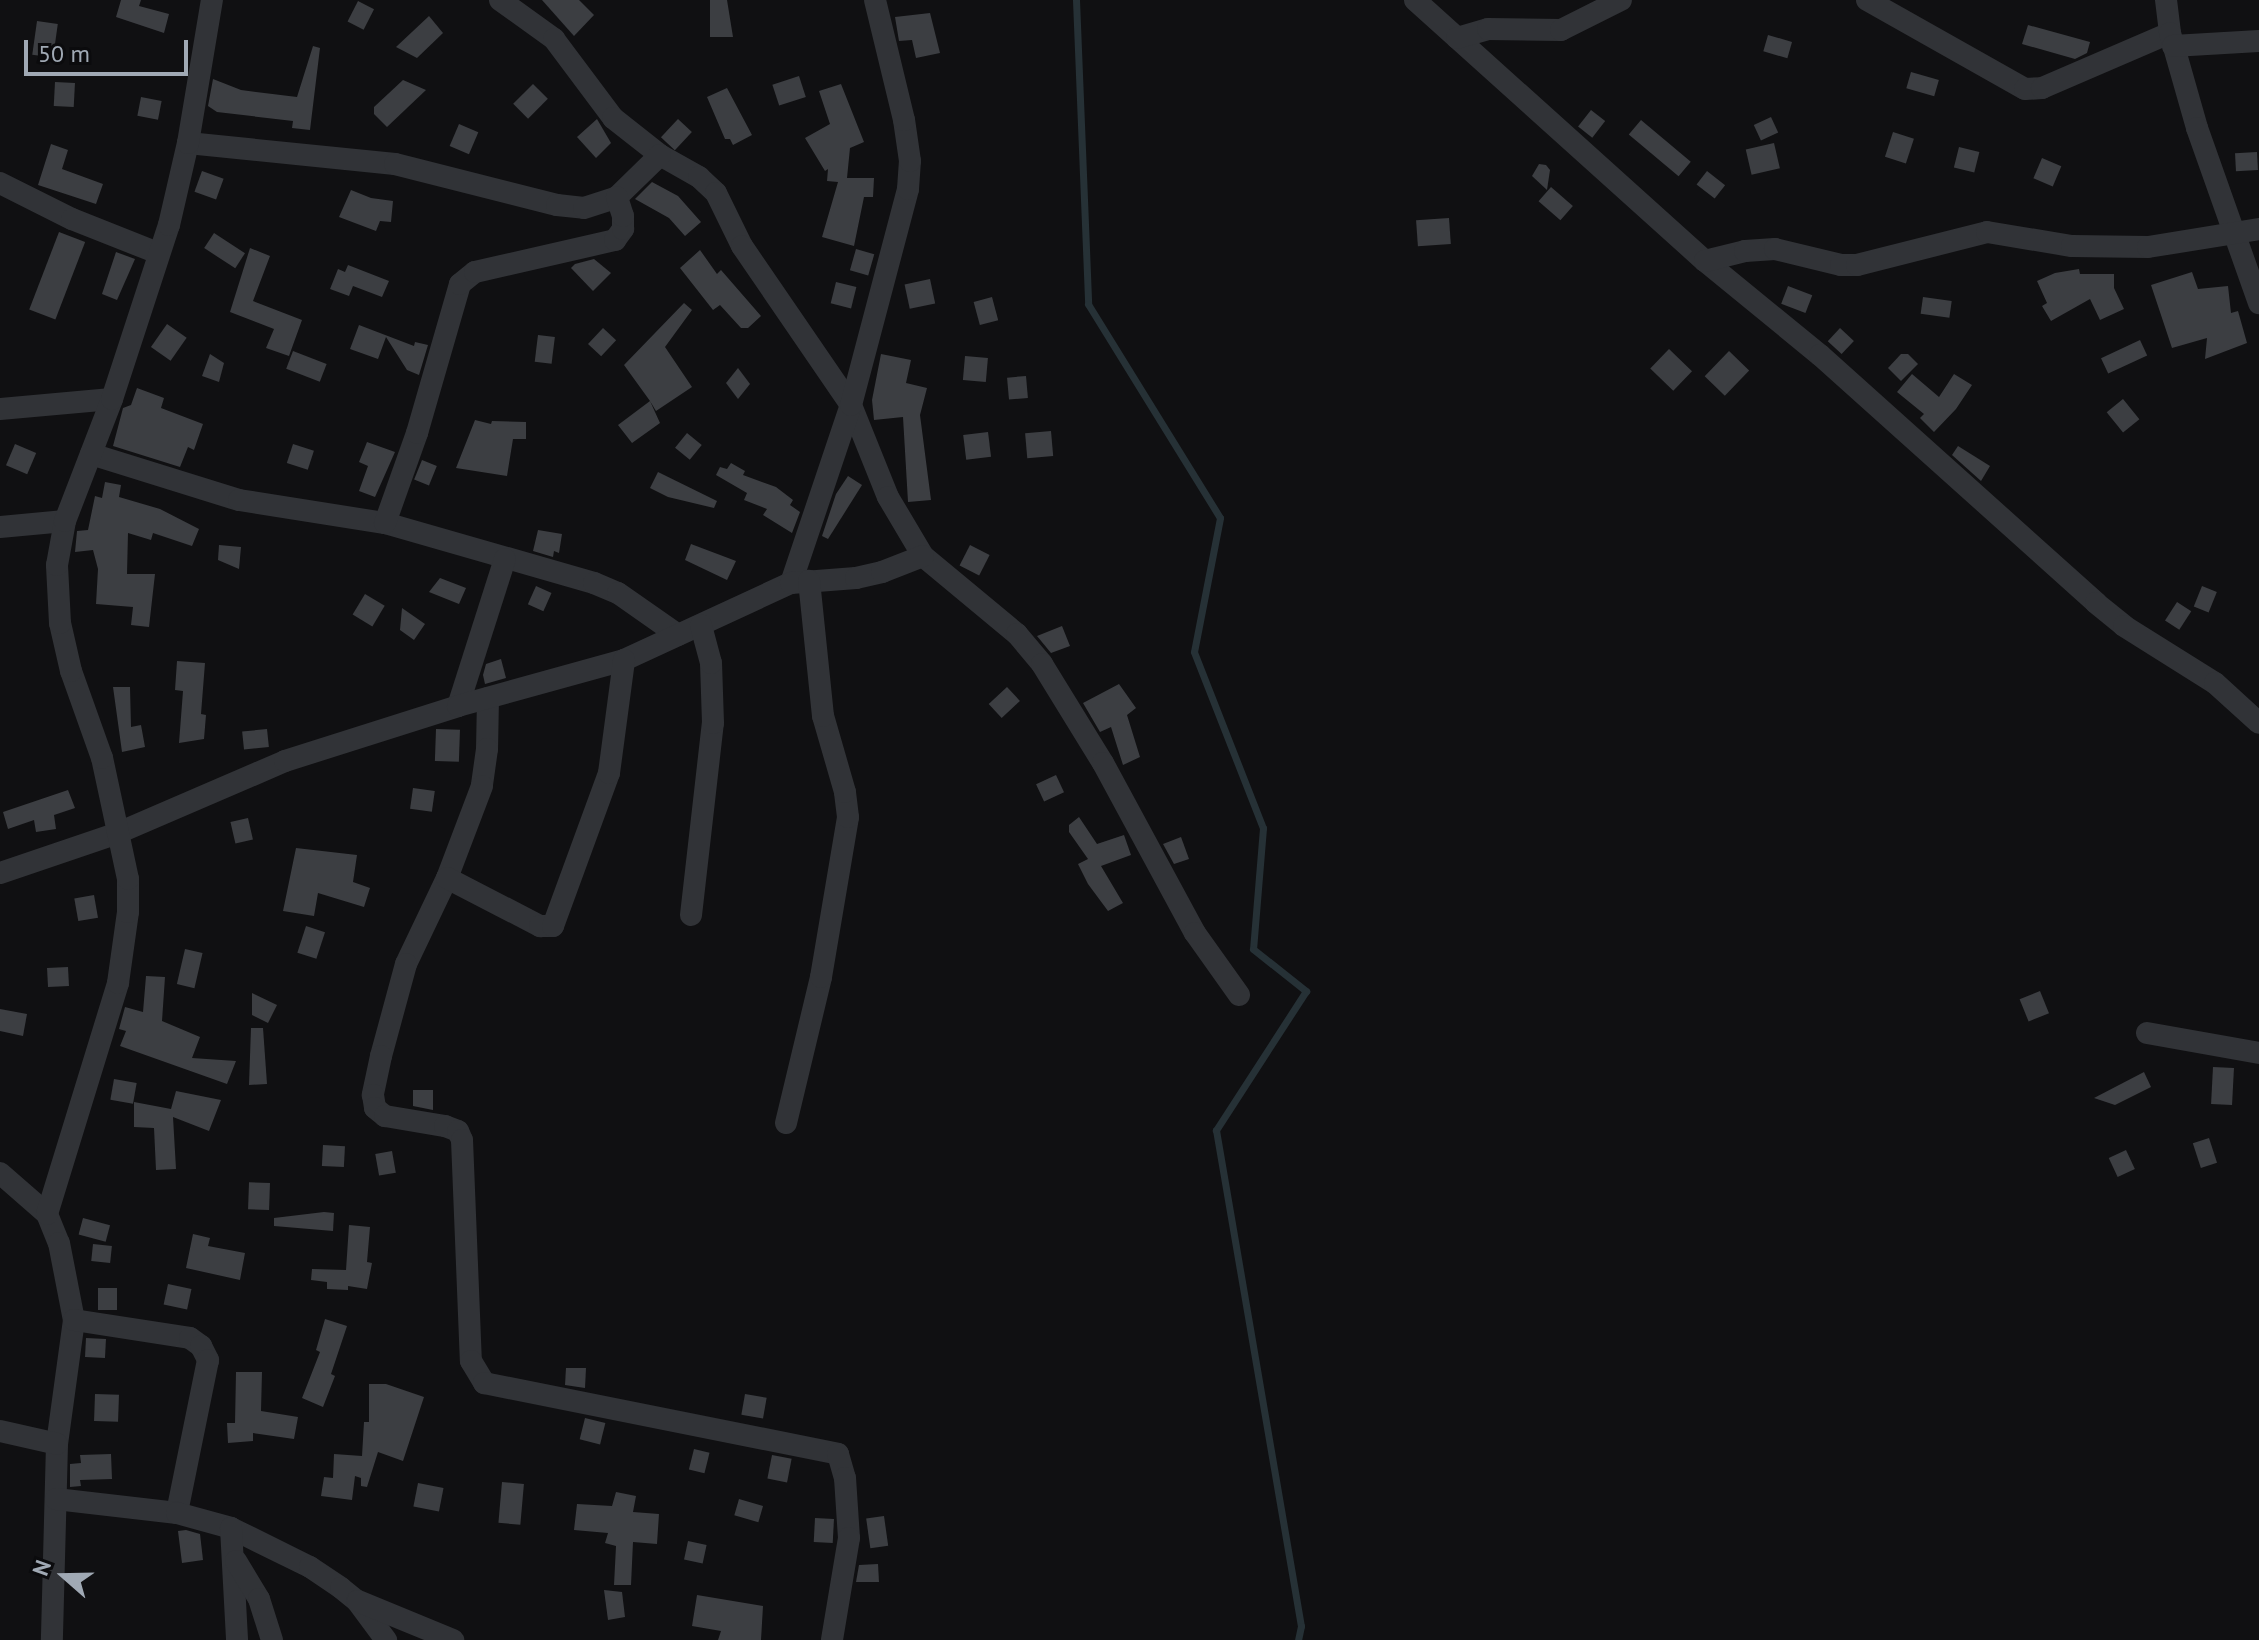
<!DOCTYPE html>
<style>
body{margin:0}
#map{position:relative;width:2259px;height:1640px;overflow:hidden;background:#101012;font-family:"PT Sans",sans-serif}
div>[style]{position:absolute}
.stream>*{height:7px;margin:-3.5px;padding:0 3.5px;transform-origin:3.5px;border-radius:3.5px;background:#263136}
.building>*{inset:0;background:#3c3e42;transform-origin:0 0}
.minor>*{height:22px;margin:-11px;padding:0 11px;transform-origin:11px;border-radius:11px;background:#313337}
span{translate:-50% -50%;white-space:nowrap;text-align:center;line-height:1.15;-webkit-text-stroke:6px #0b0b0d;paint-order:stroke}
.north{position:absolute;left:24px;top:1536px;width:80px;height:80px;-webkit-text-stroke:6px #0b0b0d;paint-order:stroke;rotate:290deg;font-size:22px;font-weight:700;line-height:32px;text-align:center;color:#a0a9b4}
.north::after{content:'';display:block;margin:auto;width:28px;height:36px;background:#a0a9b4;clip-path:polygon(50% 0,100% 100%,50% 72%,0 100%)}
.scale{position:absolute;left:24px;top:40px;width:164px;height:36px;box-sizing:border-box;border:4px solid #a0a9b4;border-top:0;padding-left:10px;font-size:24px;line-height:28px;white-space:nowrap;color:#a0a9b4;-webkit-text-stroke:6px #0b0b0d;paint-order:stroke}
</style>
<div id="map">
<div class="stream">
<div style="left:1076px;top:0;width:304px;rotate:87.7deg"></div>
<div style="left:1088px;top:304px;width:251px;rotate:58.3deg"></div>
<div style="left:1220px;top:518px;width:136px;rotate:101deg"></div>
<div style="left:1194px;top:652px;width:189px;rotate:68.6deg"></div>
<div style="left:1263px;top:828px;width:121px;rotate:94.7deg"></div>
<div style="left:1253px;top:949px;width:68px;rotate:38.4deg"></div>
<div style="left:1306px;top:991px;width:166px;rotate:122.9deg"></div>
<div style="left:1216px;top:1130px;width:503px;rotate:80.28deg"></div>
<div style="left:1301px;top:1626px;width:14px;rotate:102deg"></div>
</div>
<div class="building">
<div style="clip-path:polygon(121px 0,141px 0,139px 6px,169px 14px,164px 33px,116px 17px)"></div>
<div style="clip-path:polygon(542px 0,579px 0,594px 15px,574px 36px)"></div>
<div style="clip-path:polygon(710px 0,727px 0,733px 37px,710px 37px)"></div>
<div style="left:358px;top:1px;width:18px;height:23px;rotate:27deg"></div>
<div style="clip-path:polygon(930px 13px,940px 53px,916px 58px,912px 40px,899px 41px,895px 17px)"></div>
<div style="clip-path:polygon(429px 16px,443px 33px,417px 58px,396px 47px)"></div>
<div style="left:37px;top:21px;width:21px;height:34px;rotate:8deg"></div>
<div style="clip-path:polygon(2028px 25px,2090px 42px,2087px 53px,2075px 59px,2022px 44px)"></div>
<div style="left:1768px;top:35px;width:25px;height:17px;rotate:16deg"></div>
<div style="clip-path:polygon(313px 46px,320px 48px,310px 130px,292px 128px,293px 121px,217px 112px,208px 106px,213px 79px,241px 90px,297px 97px)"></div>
<div style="left:1911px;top:72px;width:29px;height:17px;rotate:16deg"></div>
<div style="left:799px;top:76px;width:22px;height:28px;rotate:72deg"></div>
<div style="clip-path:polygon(403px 80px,426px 90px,387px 127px,374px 114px,374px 107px)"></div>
<div style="left:55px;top:82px;width:20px;height:24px;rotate:3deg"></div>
<div style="left:533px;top:84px;width:21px;height:28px;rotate:45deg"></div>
<div style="clip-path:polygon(841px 84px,864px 142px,850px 148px,847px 178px,874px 178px,873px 197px,864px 197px,854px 246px,822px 237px,838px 182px,827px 181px,828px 169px,825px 171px,805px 138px,830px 124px,819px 91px)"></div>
<div style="clip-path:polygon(727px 88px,752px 135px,733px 145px,730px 139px,725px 139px,707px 97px)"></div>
<div style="left:141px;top:97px;width:21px;height:19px;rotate:11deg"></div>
<div style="left:1591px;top:110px;width:18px;height:21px;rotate:38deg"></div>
<div style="left:1771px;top:117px;width:17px;height:19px;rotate:65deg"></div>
<div style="clip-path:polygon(597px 119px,611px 143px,596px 158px,577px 137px)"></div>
<div style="left:678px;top:119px;width:19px;height:25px;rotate:43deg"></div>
<div style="left:1641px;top:120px;width:65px;height:19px;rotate:40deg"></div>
<div style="left:459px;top:124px;width:21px;height:24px;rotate:23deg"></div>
<div style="left:1893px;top:132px;width:22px;height:26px;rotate:18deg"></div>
<div style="left:1774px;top:143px;width:26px;height:29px;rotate:77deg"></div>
<div style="clip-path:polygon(51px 144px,68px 150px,62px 169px,103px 184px,96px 204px,38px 185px)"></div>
<div style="left:1959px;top:147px;width:21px;height:21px;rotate:14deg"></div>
<div style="left:2257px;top:152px;width:18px;height:22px;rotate:87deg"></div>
<div style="left:2042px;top:158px;width:21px;height:22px;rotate:23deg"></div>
<div style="clip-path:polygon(1539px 164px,1546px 165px,1550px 170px,1547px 190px,1532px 176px)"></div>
<div style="left:202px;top:171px;width:23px;height:22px;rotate:20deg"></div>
<div style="left:1707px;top:171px;width:23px;height:17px;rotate:38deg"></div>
<div style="clip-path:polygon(652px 182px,678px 196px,701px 222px,685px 236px,669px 218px,635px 199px)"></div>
<div style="left:1551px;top:187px;width:29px;height:19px;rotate:41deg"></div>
<div style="clip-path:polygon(351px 190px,371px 198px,393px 201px,391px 222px,380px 221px,376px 231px,339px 217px)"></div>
<div style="left:1449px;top:218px;width:26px;height:33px;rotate:86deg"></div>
<div style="left:59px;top:232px;width:28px;height:83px;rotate:21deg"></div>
<div style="left:214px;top:233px;width:37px;height:18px;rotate:33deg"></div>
<div style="clip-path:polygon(250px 248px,270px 256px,253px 301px,302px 320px,289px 356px,266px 348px,274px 329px,230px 312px)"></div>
<div style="left:856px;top:249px;width:19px;height:22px;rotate:16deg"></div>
<div style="clip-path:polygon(700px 250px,717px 274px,721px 270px,761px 316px,748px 328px,741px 328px,720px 305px,713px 310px,680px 268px)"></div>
<div style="clip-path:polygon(116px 252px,135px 259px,117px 300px,102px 294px)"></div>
<div style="clip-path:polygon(594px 259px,611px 273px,593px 291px,571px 268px,575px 264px)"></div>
<div style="clip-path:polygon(348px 265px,389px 281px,382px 297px,353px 286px,349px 296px,330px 289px,338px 269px,345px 272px)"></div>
<div style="clip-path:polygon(2079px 269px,2080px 274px,2114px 274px,2114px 288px,2124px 309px,2100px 320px,2090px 299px,2051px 321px,2042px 306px,2047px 303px,2037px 281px,2055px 273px)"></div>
<div style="clip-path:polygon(2192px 272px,2198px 289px,2228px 286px,2231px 313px,2238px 311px,2247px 343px,2205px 359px,2207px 338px,2172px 348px,2151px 285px)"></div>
<div style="left:930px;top:279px;width:25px;height:26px;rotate:78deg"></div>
<div style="left:836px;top:282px;width:21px;height:22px;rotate:14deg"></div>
<div style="left:1788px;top:286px;width:26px;height:19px;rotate:21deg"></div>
<div style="left:992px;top:297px;width:24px;height:19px;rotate:75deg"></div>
<div style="left:1923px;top:297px;width:29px;height:17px;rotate:8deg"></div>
<div style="clip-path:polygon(684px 303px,692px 310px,665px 347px,692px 387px,656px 411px,650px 401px,660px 423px,632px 443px,618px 425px,650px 401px,624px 365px)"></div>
<div style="left:167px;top:324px;width:24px;height:28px;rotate:35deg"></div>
<div style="clip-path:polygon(359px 325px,414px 346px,415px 342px,428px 345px,419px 375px,407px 370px,386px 337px,378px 359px,350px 349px)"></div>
<div style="left:603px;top:328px;width:18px;height:22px;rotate:43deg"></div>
<div style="left:1840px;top:328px;width:19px;height:18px;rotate:43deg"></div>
<div style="left:538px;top:335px;width:17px;height:27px;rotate:7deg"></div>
<div style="left:2140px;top:340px;width:17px;height:43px;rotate:65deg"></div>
<div style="left:1669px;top:349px;width:32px;height:27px;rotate:44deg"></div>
<div style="left:293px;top:351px;width:36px;height:19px;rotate:21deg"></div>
<div style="left:1729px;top:351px;width:28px;height:35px;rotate:44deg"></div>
<div style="clip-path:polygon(210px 354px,224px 363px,219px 382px,202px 376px)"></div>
<div style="clip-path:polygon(881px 354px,911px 360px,906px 383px,927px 388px,920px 415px,931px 500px,908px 502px,903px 417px,874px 420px,872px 400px)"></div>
<div style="clip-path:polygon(1901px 354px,1908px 354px,1918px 364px,1901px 381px,1888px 368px)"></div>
<div style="left:965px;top:356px;width:23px;height:24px;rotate:5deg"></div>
<div style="clip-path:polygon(738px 368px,750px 384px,738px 399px,726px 383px)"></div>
<div style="clip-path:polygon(1912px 374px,1939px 397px,1954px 374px,1972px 385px,1956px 409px,1934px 432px,1920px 418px,1924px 414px,1897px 392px)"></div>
<div style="left:1026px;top:376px;width:22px;height:19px;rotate:85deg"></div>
<div style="clip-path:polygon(137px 388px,164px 398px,161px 408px,203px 424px,194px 450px,188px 447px,180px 467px,113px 446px,123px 408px,131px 405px)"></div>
<div style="left:2123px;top:399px;width:26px;height:21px;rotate:51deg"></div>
<div style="clip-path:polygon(475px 420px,491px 424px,492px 421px,526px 422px,526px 439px,513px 439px,507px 476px,456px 468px)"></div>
<div style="left:1051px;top:431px;width:25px;height:26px;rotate:85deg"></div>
<div style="left:988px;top:432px;width:25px;height:25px;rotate:83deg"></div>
<div style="left:687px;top:433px;width:19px;height:19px;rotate:39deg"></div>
<div style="clip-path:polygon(367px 442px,395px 452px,375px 497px,359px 491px,368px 466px,359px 462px)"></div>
<div style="left:15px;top:444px;width:23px;height:23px;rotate:23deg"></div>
<div style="left:293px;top:444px;width:22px;height:20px;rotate:18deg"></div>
<div style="clip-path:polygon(1958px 446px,1990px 466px,1981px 481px,1952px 455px)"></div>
<div style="left:422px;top:460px;width:16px;height:21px;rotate:22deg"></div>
<div style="clip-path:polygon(731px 463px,745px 471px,743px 475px,776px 487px,793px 500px,790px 505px,800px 512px,792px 533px,763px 515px,767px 509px,744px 500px,747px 493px,716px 475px,720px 467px,727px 469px)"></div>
<div style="clip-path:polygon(658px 472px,717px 501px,714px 508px,668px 497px,650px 488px)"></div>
<div style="clip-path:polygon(848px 476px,862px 485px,828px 539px,822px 536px,836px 494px)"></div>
<div style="clip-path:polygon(105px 482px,121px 485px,119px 497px,160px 509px,199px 529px,192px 546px,153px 533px,151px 540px,128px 533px,127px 574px,155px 574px,149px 627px,131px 625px,133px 607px,96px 604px,98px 569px,93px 550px,75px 552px,77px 531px,88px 530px,95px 496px,102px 498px)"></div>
<div style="clip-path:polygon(538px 530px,562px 534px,559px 553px,554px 551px,553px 557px,533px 551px)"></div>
<div style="clip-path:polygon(691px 544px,736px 561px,727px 580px,685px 560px)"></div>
<div style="clip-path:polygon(219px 545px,241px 547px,239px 569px,218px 560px)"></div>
<div style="left:970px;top:545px;width:22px;height:23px;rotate:27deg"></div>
<div style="clip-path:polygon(440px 578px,466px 588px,459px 604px,429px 592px)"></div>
<div style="left:536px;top:586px;width:17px;height:20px;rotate:24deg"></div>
<div style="left:2202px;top:586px;width:16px;height:22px;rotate:22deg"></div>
<div style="left:365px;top:594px;width:23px;height:24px;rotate:31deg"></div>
<div style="left:2177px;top:602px;width:17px;height:22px;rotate:33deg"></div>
<div style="clip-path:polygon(402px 608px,425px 624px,414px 640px,400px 630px)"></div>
<div style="clip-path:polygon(1062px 626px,1070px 646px,1051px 653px,1037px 636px)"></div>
<div style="clip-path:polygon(501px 659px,506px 678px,485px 684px,483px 675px,486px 664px)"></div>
<div style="clip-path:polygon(177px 661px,205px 663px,201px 714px,206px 715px,204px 739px,179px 743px,183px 691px,175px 690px)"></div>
<div style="clip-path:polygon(1119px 684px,1136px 708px,1127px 715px,1140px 757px,1123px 765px,1111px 727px,1100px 732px,1083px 703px)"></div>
<div style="clip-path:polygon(113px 687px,130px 687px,131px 727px,141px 725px,145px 747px,122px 752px)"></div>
<div style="left:1007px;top:687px;width:19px;height:25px;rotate:47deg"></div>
<div style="left:267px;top:729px;width:18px;height:25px;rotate:84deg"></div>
<div style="left:436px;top:729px;width:24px;height:32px;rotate:2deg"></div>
<div style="left:1056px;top:775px;width:19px;height:22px;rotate:65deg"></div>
<div style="left:413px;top:788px;width:22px;height:21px;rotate:8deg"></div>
<div style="clip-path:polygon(68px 790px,75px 808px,54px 815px,56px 829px,36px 832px,34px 820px,8px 829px,3px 812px)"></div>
<div style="clip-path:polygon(1079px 817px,1097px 844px,1124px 835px,1131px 855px,1101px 866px,1123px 903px,1108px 911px,1088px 884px,1078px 864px,1088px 859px,1069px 832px,1069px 825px)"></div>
<div style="left:248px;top:818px;width:22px;height:18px;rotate:77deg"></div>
<div style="clip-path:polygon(1181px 837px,1189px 859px,1174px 864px,1163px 844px)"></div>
<div style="clip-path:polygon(296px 848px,357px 855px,353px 882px,370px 888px,364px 907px,318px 893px,314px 916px,283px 911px)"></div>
<div style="left:94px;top:895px;width:23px;height:20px;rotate:80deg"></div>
<div style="left:306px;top:926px;width:20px;height:28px;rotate:18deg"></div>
<div style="left:185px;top:949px;width:18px;height:36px;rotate:13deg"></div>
<div style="left:68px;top:967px;width:19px;height:21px;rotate:87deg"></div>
<div style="clip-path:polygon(146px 976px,165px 977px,162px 1021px,200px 1037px,192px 1058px,236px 1061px,227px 1084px,120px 1046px,126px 1031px,119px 1029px,125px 1007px,143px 1012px)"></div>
<div style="left:2040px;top:991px;width:24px;height:22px;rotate:68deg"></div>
<div style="clip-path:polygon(252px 993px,277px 1005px,268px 1023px,252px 1015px)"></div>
<div style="clip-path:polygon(0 1009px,27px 1014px,23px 1036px,0 1031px)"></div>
<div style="clip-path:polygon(251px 1028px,263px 1028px,267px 1084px,249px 1085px)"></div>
<div style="left:2213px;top:1067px;width:21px;height:37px;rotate:3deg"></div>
<div style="clip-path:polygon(2144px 1072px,2151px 1087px,2115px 1105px,2094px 1098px)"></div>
<div style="left:114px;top:1079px;width:23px;height:21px;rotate:10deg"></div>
<div style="clip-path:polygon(413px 1090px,433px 1090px,433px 1110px,413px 1106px)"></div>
<div style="clip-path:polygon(176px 1091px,221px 1100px,209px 1131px,173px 1117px,176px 1169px,156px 1170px,154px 1128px,134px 1127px,134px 1102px,171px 1109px)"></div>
<div style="left:2209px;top:1138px;width:26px;height:17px;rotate:72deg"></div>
<div style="left:323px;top:1145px;width:22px;height:21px;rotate:3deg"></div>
<div style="left:2126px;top:1150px;width:21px;height:19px;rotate:65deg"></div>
<div style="left:392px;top:1151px;width:22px;height:17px;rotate:80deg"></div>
<div style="left:270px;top:1183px;width:27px;height:21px;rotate:92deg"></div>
<div style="clip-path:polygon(324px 1212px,334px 1213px,333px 1231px,274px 1226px,274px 1218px)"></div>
<div style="left:83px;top:1218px;width:28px;height:17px;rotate:15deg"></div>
<div style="clip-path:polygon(349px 1225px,370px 1227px,367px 1262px,372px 1263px,367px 1289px,348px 1286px,348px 1290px,327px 1289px,327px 1282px,311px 1280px,312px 1269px,346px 1270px)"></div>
<div style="clip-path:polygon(193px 1234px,210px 1238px,208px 1246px,245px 1253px,240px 1280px,186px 1268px)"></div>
<div style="left:93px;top:1244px;width:19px;height:17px;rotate:6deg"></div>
<div style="left:168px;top:1284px;width:24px;height:21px;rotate:12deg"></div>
<div style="left:98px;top:1288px;width:19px;height:22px"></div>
<div style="clip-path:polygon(325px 1319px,347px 1326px,331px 1374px,335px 1376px,323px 1407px,302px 1398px,320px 1352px,316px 1350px)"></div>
<div style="left:86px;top:1338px;width:20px;height:19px;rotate:3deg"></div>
<div style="clip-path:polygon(566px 1368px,586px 1368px,585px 1388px,565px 1385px)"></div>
<div style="clip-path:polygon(236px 1372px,262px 1372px,261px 1411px,298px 1417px,294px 1439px,253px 1433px,253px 1441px,228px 1443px,227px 1423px,235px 1423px)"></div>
<div style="clip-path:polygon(369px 1384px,386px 1384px,424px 1397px,403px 1461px,378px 1452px,367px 1487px,361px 1486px,361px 1478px,355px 1476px,352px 1500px,321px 1496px,324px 1477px,333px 1478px,334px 1454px,362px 1456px,364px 1422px,369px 1422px)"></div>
<div style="left:95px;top:1394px;width:24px;height:27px;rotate:2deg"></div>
<div style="left:745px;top:1394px;width:22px;height:21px;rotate:10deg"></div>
<div style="left:585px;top:1418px;width:21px;height:22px;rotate:14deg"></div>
<div style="left:694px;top:1449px;width:16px;height:21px;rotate:14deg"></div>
<div style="clip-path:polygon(111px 1454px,112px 1479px,80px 1480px,81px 1486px,70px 1487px,70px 1464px,81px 1463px,80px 1455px)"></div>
<div style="left:772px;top:1455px;width:20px;height:24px;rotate:11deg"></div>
<div style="left:502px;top:1482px;width:22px;height:41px;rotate:5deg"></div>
<div style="left:418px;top:1483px;width:26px;height:24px;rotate:11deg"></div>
<div style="clip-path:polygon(616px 1492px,636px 1496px,633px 1512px,659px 1514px,657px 1544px,633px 1542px,631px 1585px,614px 1585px,616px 1546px,605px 1543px,608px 1533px,574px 1530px,577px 1504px,612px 1506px)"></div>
<div style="left:739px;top:1499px;width:25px;height:17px;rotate:16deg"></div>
<div style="left:884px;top:1516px;width:30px;height:18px;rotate:82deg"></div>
<div style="left:815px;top:1518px;width:19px;height:24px;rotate:3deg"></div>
<div style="clip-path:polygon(186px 1530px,200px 1534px,203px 1560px,182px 1563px,178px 1531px)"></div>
<div style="left:688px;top:1541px;width:19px;height:19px;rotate:12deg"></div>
<div style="clip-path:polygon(878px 1564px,879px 1582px,856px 1582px,859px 1565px)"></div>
<div style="clip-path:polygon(604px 1590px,622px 1592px,625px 1617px,608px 1620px)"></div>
<div style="clip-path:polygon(697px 1595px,763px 1606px,761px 1640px,718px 1640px,721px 1631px,692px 1626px)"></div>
</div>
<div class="minor">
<div style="left:500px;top:0;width:67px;rotate:35.8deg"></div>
<div style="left:554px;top:39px;width:99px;rotate:53.2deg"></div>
<div style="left:613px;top:118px;width:60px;rotate:38.2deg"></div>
<div style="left:660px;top:155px;width:45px;rotate:29.4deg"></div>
<div style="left:699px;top:177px;width:23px;rotate:43deg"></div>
<div style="left:716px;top:193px;width:59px;rotate:63.9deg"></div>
<div style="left:742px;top:246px;width:193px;rotate:55.6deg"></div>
<div style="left:851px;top:405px;width:99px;rotate:68.1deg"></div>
<div style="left:888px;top:497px;width:69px;rotate:59.3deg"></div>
<div style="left:923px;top:556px;width:122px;rotate:39.7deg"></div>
<div style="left:1017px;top:634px;width:39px;rotate:50deg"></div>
<div style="left:1042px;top:664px;width:116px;rotate:58.4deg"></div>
<div style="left:1103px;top:763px;width:193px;rotate:61.6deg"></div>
<div style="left:1195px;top:933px;width:76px;rotate:54.6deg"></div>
<div style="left:1415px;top:0;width:390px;rotate:42deg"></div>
<div style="left:1705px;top:261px;width:149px;rotate:39.3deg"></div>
<div style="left:1820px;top:355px;width:371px;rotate:41.9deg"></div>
<div style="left:2096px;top:603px;width:36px;rotate:39deg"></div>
<div style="left:2124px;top:626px;width:107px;rotate:32.1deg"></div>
<div style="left:2215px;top:683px;width:59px;rotate:42.3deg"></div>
<div style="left:1867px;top:0;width:181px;rotate:29.4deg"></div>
<div style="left:2025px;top:89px;width:17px;rotate:-3deg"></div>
<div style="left:2042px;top:88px;width:139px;rotate:-23.3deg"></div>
<div style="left:2166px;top:0;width:33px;rotate:83deg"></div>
<div style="left:2170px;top:33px;width:99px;rotate:74.1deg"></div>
<div style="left:2197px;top:128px;width:186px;rotate:70.5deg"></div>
<div style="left:1457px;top:38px;width:32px;rotate:-16deg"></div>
<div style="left:1488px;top:29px;width:73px;rotate:0.8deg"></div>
<div style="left:1561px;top:30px;width:67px;rotate:-26.6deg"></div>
<div style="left:2173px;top:46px;width:86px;rotate:-3.3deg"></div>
<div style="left:188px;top:143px;width:208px;rotate:5.8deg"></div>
<div style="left:395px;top:164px;width:167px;rotate:14.2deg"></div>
<div style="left:557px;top:205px;width:27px;rotate:6deg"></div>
<div style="left:584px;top:208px;width:35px;rotate:-18deg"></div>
<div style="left:617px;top:197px;width:60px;rotate:-44.3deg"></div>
<div style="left:0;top:183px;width:80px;rotate:26.6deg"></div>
<div style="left:72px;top:219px;width:92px;rotate:21.6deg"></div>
<div style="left:1705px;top:261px;width:41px;rotate:-14deg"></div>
<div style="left:1745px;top:251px;width:30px;rotate:-4deg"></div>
<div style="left:1775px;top:249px;width:68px;rotate:13.6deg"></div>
<div style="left:1841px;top:265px;width:16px"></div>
<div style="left:1857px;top:265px;width:134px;rotate:-14.2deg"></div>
<div style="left:1987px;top:232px;width:86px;rotate:9.4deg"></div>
<div style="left:2072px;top:246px;width:76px;rotate:0.8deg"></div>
<div style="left:2148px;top:247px;width:112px;rotate:-9.2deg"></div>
<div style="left:0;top:409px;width:112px;rotate:-5.1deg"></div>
<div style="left:91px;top:454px;width:155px;rotate:17.3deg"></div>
<div style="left:239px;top:500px;width:148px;rotate:9deg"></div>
<div style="left:385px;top:523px;width:217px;rotate:16deg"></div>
<div style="left:594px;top:583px;width:26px;rotate:23deg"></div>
<div style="left:618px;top:593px;width:73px;rotate:35deg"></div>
<div style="left:385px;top:523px;width:96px;rotate:-70.4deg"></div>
<div style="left:417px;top:433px;width:155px;rotate:-73.9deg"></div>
<div style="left:460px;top:284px;width:19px;rotate:-39deg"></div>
<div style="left:475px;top:272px;width:144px;rotate:-12.9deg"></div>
<div style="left:615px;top:240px;width:14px;rotate:-54deg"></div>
<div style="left:623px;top:229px;width:13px;rotate:-90deg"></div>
<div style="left:623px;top:216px;width:20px;rotate:-108deg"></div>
<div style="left:0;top:527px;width:65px;rotate:-5.3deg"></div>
<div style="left:791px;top:583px;width:188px;rotate:-71.4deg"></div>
<div style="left:851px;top:405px;width:223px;rotate:-75.2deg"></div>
<div style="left:908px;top:189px;width:28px;rotate:-86deg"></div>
<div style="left:910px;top:161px;width:41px;rotate:-98.3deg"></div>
<div style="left:904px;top:120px;width:123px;rotate:-103.6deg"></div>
<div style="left:488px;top:698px;width:51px;rotate:91.1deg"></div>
<div style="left:487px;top:749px;width:37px;rotate:98deg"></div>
<div style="left:482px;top:786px;width:98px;rotate:110.8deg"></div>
<div style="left:447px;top:878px;width:95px;rotate:115.5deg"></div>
<div style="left:406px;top:964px;width:95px;rotate:105.2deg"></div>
<div style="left:381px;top:1056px;width:40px;rotate:102deg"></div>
<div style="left:373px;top:1095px;width:13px;rotate:81deg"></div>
<div style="left:375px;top:1108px;width:13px;rotate:39deg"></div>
<div style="left:385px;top:1116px;width:61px;rotate:9.5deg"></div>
<div style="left:445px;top:1126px;width:14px;rotate:21deg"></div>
<div style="left:458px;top:1131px;width:10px;rotate:66deg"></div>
<div style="left:462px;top:1140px;width:221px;rotate:87.7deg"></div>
<div style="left:471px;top:1361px;width:26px;rotate:59deg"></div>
<div style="left:484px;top:1383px;width:361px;rotate:11.3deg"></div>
<div style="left:838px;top:1454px;width:25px;rotate:74deg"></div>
<div style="left:845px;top:1478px;width:60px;rotate:86.2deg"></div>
<div style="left:849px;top:1538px;width:103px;rotate:99.5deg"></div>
<div style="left:458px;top:706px;width:154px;rotate:-72.3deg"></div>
<div style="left:0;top:873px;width:125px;rotate:-18.7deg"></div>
<div style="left:118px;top:833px;width:182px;rotate:-23.3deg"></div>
<div style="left:285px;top:761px;width:182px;rotate:-17.6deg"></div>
<div style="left:458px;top:706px;width:172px;rotate:-15.5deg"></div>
<div style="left:624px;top:660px;width:184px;rotate:-24.8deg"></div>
<div style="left:791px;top:583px;width:65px;rotate:-4.4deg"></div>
<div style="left:856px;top:578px;width:27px;rotate:-13deg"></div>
<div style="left:882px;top:572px;width:44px;rotate:-21.3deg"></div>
<div style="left:447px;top:878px;width:105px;rotate:27.3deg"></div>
<div style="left:540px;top:926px;width:13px"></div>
<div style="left:553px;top:926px;width:163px;rotate:-69.9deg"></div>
<div style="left:609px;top:773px;width:114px;rotate:-82.4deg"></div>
<div style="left:691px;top:915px;width:193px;rotate:-83.5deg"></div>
<div style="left:713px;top:723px;width:60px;rotate:-91.9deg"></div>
<div style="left:711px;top:663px;width:39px;rotate:-105deg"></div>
<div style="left:2147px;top:1033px;width:114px;rotate:10.1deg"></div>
<div style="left:786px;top:1123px;width:150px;rotate:-76.5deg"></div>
<div style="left:821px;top:977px;width:162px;rotate:-80.4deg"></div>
<div style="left:848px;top:817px;width:25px;rotate:-97deg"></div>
<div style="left:845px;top:792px;width:79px;rotate:-106.1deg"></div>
<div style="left:823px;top:716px;width:136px;rotate:-95.9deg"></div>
<div style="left:0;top:1173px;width:62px;rotate:41.1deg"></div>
<div style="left:47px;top:1214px;width:31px;rotate:68deg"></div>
<div style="left:59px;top:1243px;width:78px;rotate:79deg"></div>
<div style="left:74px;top:1320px;width:125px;rotate:97.8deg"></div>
<div style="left:57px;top:1444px;width:196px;rotate:91.5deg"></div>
<div style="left:47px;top:1214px;width:242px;rotate:-72.9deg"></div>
<div style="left:118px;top:983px;width:72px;rotate:-82deg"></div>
<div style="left:128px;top:912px;width:33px;rotate:-90deg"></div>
<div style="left:128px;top:879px;width:124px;rotate:-102.1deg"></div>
<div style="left:102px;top:758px;width:92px;rotate:-109.6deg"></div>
<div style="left:71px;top:671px;width:49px;rotate:-102.9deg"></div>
<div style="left:60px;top:623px;width:58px;rotate:-93deg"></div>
<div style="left:57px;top:565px;width:45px;rotate:-79.7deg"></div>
<div style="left:65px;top:521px;width:131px;rotate:-68.9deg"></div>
<div style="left:112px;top:399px;width:183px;rotate:-71.9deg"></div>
<div style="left:169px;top:225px;width:84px;rotate:-77deg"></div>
<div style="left:188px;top:143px;width:145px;rotate:-80.5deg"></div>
<div style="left:74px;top:1320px;width:117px;rotate:8.8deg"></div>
<div style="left:190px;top:1338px;width:14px;rotate:36deg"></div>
<div style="left:201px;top:1346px;width:16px;rotate:63deg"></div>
<div style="left:208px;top:1360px;width:156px;rotate:101.5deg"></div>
<div style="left:0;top:1431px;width:58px;rotate:12.8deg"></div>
<div style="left:56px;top:1499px;width:122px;rotate:6.6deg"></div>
<div style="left:177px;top:1513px;width:56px;rotate:15.5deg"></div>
<div style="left:231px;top:1528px;width:88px;rotate:26.3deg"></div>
<div style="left:310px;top:1567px;width:37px;rotate:34deg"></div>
<div style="left:341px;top:1588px;width:21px;rotate:39deg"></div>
<div style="left:357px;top:1601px;width:49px;rotate:53.4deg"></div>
<div style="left:231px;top:1528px;width:112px;rotate:86.9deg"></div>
<div style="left:236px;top:1561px;width:44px;rotate:58.8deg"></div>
<div style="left:259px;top:1599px;width:43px;rotate:72.4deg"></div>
<div style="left:358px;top:1601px;width:103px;rotate:22.3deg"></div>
</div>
<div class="north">N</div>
<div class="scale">50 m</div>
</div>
